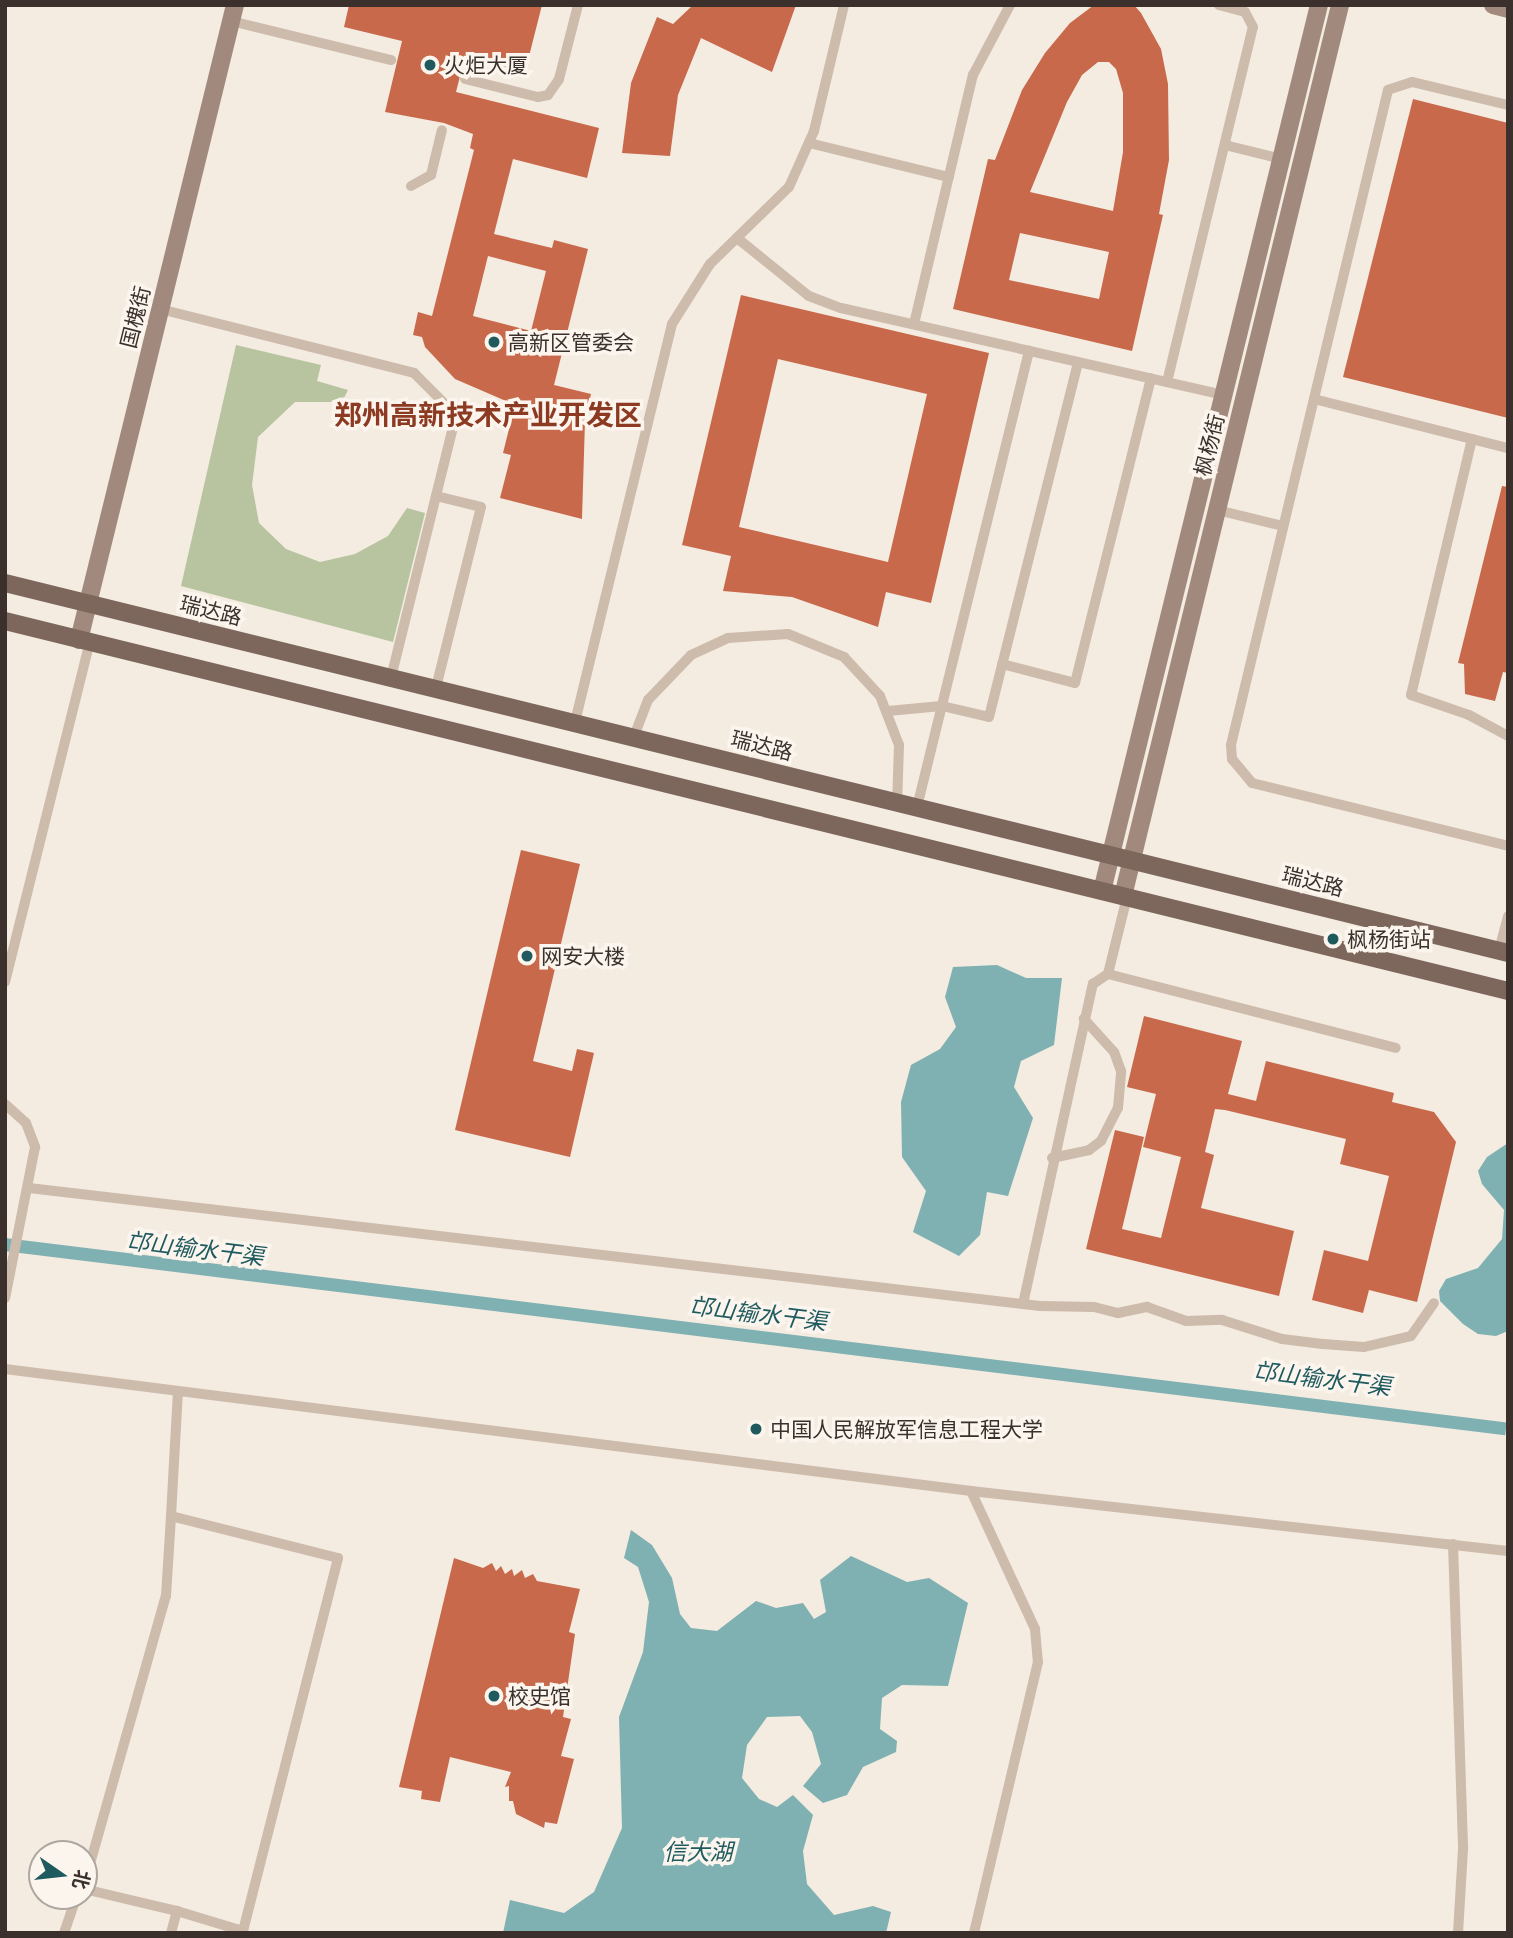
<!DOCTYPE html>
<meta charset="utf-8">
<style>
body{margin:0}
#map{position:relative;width:1513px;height:1938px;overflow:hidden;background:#f4ebe1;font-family:Quicksand,"Noto Sans SC",sans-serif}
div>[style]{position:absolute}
.green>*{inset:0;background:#b8c4a0}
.water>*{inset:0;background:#7fb0b2;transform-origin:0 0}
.building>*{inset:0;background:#c8694b}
.lane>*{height:10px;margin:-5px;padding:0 5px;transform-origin:5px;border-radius:5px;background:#cdbbac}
.secondary>*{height:18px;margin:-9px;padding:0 9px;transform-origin:9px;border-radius:9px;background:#a18a7d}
.primary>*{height:18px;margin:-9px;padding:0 9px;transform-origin:9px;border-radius:9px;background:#7d675c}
.dots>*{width:19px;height:19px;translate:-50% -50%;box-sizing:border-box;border:4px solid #fbf5ee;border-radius:50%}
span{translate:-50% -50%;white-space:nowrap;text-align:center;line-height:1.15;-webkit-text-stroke:7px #fbf5ee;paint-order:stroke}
.poi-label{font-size:21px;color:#3b302b}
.left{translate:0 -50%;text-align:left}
.street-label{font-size:21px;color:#3b302b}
.water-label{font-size:23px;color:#1f5a5e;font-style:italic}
.district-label{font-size:28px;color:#8c3b22;font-weight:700}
.frame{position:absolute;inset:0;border:7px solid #3b302b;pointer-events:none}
.north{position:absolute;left:28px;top:1840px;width:70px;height:70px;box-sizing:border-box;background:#fbf5ee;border:2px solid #aea6a0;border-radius:50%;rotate:104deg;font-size:19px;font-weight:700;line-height:28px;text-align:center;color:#3b302b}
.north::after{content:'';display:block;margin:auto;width:24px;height:32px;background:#1f5a5e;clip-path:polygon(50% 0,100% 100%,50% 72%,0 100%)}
</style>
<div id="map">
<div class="green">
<div style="clip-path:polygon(236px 345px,321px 365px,317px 381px,348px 390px,342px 402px,295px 402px,258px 437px,252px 485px,259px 523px,286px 549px,320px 562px,355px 554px,388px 536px,407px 508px,425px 513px,393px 642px,181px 586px)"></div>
</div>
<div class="water">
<div style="clip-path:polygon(997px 965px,1026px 978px,1062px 978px,1054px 1045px,1021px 1061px,1014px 1087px,1033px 1118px,1008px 1196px,987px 1192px,980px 1235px,959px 1256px,913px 1232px,926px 1191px,902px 1157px,901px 1102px,911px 1065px,940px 1049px,956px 1027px,945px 997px,953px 967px)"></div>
<div style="clip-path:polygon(1508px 1143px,1508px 1331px,1496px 1336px,1478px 1334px,1463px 1324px,1440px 1301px,1439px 1291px,1446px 1279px,1478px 1268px,1502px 1239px,1504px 1210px,1482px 1184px,1478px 1171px,1487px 1157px)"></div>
<div style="left:5px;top:1238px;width:1513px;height:13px;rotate:7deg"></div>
<div style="clip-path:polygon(631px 1530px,652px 1545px,672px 1578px,680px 1614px,691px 1628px,717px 1631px,756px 1601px,776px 1608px,803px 1603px,814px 1619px,826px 1612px,820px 1580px,851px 1556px,907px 1582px,929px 1578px,968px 1603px,948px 1686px,902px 1685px,882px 1698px,880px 1729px,897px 1741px,896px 1752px,863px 1767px,847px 1795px,823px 1803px,803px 1786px,821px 1764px,812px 1732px,800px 1716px,767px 1717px,747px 1745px,742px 1778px,759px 1799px,777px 1807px,793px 1795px,813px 1815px,803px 1851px,807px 1884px,834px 1915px,873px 1906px,891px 1912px,886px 1933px,503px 1933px,510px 1900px,564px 1913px,594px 1892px,622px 1828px,619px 1717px,643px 1652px,649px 1602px,638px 1567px,624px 1558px)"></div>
</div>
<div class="building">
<div style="clip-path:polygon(evenodd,349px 5px,542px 5px,525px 72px,465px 57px,456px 92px,599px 128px,587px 178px,513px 159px,494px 234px,552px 248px,554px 240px,588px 249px,554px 385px,591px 394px,585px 421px,582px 519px,500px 498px,511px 455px,503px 453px,515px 405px,455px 379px,425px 347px,422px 337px,413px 335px,418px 312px,432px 316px,474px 150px,470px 148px,473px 134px,444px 123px,385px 112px,402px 41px,344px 27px,349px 5px,488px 256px,546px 271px,531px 331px,473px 316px,488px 256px)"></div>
<div style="clip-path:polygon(693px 5px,796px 5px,772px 72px,701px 38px,678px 95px,670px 156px,622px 153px,631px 83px,657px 17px,673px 24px)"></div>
<div style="clip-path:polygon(evenodd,1094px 5px,1134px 5px,1141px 13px,1161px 49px,1168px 84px,1169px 160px,1159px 214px,1163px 215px,1132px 351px,953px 309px,988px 159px,995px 160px,1022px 90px,1045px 53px,1070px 23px,1094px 5px,1098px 62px,1109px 62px,1116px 69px,1123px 93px,1123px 152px,1113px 211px,1030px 192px,1067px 102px,1082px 75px,1098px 62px,1094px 5px,1020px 233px,1109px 252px,1099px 299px,1009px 280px,1020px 233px)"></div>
<div style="clip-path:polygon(1413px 99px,1508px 123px,1508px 418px,1343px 377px)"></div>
<div style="clip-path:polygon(evenodd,741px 295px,989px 353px,931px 603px,886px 592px,878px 627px,792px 597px,723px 591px,731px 556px,682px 545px,741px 295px,778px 359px,927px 394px,888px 562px,739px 527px,778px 359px)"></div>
<div style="clip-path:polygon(1502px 486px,1508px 487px,1508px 673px,1503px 672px,1495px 701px,1465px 694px,1464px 664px,1458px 663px)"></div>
<div style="clip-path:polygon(521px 850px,580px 864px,533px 1061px,572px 1071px,577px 1049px,594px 1053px,570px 1157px,455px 1130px)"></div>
<div style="clip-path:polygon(1144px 1016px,1242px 1041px,1228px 1094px,1256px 1101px,1266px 1061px,1394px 1093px,1392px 1102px,1434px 1112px,1456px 1142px,1417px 1302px,1369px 1290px,1363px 1313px,1312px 1300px,1324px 1250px,1368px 1261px,1389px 1176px,1340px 1164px,1346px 1139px,1225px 1110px,1215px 1109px,1205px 1152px,1214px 1155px,1201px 1208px,1294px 1231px,1279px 1296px,1086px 1249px,1115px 1130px,1144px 1137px,1122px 1229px,1161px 1238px,1181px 1157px,1143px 1147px,1156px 1094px,1127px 1087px)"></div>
<div style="clip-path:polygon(454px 1558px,483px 1568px,492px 1563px,496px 1571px,501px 1566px,505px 1574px,512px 1569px,514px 1576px,522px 1570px,525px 1578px,533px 1574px,537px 1581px,580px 1589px,569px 1632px,575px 1634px,563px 1717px,571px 1719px,561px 1756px,574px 1759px,557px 1824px,545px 1822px,544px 1828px,516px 1814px,513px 1801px,509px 1801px,509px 1786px,505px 1787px,511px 1772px,450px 1757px,440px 1802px,421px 1799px,422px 1791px,399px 1787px)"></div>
</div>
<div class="lane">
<div style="left:231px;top:21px;width:165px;rotate:13.7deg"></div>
<div style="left:465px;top:79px;width:75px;rotate:13.9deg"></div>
<div style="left:538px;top:97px;width:10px;rotate:-11deg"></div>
<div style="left:548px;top:95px;width:19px;rotate:-55deg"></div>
<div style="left:559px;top:79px;width:76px;rotate:-75.6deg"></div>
<div style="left:1508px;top:105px;width:99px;rotate:-166.5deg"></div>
<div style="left:1412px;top:82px;width:25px;rotate:162deg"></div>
<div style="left:1388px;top:90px;width:674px;rotate:103.48deg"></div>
<div style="left:1231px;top:745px;width:14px;rotate:86deg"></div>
<div style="left:1232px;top:759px;width:31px;rotate:50deg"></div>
<div style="left:1252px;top:783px;width:264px;rotate:13.8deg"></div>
<div style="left:809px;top:143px;width:144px;rotate:13.7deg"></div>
<div style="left:1225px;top:145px;width:59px;rotate:13.8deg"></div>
<div style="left:411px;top:186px;width:23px;rotate:-29deg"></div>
<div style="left:431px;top:175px;width:46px;rotate:-76.3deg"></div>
<div style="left:737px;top:238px;width:92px;rotate:38.9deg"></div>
<div style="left:809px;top:296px;width:34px;rotate:21deg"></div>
<div style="left:841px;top:308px;width:393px;rotate:12.8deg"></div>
<div style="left:160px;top:309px;width:262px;rotate:14.1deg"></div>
<div style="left:414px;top:373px;width:59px;rotate:45deg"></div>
<div style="left:456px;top:415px;width:270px;rotate:103.9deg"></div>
<div style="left:914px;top:324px;width:256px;rotate:-76.7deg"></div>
<div style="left:973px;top:75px;width:79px;rotate:-62.1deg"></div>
<div style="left:1167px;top:382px;width:365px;rotate:-76.4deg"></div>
<div style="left:1253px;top:27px;width:17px;rotate:-118deg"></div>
<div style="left:1245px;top:12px;width:27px;rotate:-165deg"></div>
<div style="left:1314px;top:399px;width:200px;rotate:14.2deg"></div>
<div style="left:1472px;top:439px;width:263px;rotate:103.4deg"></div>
<div style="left:1411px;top:695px;width:61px;rotate:19deg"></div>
<div style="left:1469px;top:715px;width:44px;rotate:28.3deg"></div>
<div style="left:436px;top:496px;width:46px;rotate:13.7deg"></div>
<div style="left:481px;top:507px;width:187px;rotate:104deg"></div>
<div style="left:1217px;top:510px;width:68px;rotate:13.6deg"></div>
<div style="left:1002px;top:664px;width:75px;rotate:14.6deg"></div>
<div style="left:1075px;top:683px;width:314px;rotate:-76deg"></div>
<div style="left:888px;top:711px;width:54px;rotate:-5.3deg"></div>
<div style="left:942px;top:706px;width:48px;rotate:13.2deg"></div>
<div style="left:989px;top:717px;width:366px;rotate:-75.9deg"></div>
<div style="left:575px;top:722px;width:410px;rotate:-76.3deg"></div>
<div style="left:672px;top:324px;width:71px;rotate:-57.7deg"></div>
<div style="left:710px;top:264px;width:110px;rotate:-44.3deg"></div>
<div style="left:789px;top:187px;width:61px;rotate:-65.9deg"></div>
<div style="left:814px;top:131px;width:130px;rotate:-76.6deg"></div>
<div style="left:633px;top:739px;width:42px;rotate:-69deg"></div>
<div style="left:648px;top:700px;width:62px;rotate:-46.3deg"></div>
<div style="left:691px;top:655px;width:41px;rotate:-24.7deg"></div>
<div style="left:728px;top:638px;width:60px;rotate:-3.8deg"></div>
<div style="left:788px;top:634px;width:61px;rotate:22.3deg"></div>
<div style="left:844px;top:657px;width:53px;rotate:47.3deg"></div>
<div style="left:880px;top:696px;width:53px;rotate:68.8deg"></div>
<div style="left:899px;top:745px;width:59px;rotate:91.9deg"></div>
<div style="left:917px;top:807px;width:470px;rotate:-76.2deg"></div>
<div style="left:1127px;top:897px;width:79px;rotate:103.9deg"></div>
<div style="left:1108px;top:974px;width:297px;rotate:14.4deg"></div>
<div style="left:1499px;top:950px;width:35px;rotate:-75deg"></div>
<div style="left:5px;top:982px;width:350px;rotate:-76deg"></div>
<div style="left:5px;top:1104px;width:28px;rotate:42deg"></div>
<div style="left:26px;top:1123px;width:26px;rotate:69deg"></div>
<div style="left:35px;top:1147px;width:154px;rotate:101.2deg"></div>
<div style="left:1052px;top:1158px;width:38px;rotate:-12deg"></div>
<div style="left:1089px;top:1150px;width:15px;rotate:-37deg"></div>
<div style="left:1101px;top:1141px;width:37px;rotate:-63deg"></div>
<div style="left:1118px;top:1108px;width:37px;rotate:-85deg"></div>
<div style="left:1121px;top:1071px;width:20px;rotate:-110deg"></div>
<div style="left:1114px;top:1052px;width:45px;rotate:-132.3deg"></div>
<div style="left:29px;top:1188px;width:1018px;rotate:6.66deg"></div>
<div style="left:1040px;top:1306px;width:54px;rotate:1.1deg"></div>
<div style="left:1094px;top:1307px;width:25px;rotate:14deg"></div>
<div style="left:1118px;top:1313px;width:30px;rotate:-12deg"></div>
<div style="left:1147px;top:1307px;width:41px;rotate:19.7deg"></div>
<div style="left:1186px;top:1321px;width:36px;rotate:-2deg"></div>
<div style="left:1222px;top:1320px;width:63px;rotate:17.6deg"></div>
<div style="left:1282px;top:1339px;width:41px;rotate:7deg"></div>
<div style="left:1323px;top:1344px;width:41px;rotate:4.2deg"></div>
<div style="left:1364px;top:1347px;width:48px;rotate:-13.2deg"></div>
<div style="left:1411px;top:1336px;width:40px;rotate:-55.1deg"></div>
<div style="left:1023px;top:1304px;width:328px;rotate:-77.7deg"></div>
<div style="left:1093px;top:984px;width:18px;rotate:-34deg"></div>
<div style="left:5px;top:1369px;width:974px;rotate:7.2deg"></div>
<div style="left:971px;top:1491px;width:540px;rotate:6.38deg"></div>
<div style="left:971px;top:1491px;width:152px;rotate:65.1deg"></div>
<div style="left:1035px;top:1629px;width:33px;rotate:85deg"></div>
<div style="left:1038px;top:1662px;width:278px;rotate:103.3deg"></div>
<div style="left:1453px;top:1544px;width:305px;rotate:88.1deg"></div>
<div style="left:1463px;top:1849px;width:84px;rotate:93.4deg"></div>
<div style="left:84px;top:1885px;width:300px;rotate:-74.2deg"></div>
<div style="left:166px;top:1596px;width:80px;rotate:-86.4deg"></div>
<div style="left:84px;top:1889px;width:96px;rotate:13.3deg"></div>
<div style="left:64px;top:1933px;width:39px;rotate:-71deg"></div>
<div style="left:171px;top:1933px;width:23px;rotate:-75deg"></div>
<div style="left:177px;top:1911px;width:69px;rotate:16.9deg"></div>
<div style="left:243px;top:1931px;width:385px;rotate:-75.7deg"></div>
<div style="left:338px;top:1558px;width:172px;rotate:-165.9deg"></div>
<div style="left:171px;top:1516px;width:125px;rotate:-86.8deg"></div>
</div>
<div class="secondary">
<div style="left:1493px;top:5px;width:16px;rotate:15deg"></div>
<div style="left:79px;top:640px;width:654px;rotate:-76.2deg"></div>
<div style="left:1102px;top:891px;width:912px;rotate:-76.24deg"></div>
<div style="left:1123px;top:896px;width:917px;rotate:-76.31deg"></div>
</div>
<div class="primary">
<div style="left:5px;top:583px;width:1548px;rotate:13.83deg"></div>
<div style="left:5px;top:621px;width:1548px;rotate:13.83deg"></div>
</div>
<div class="dots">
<div style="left:430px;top:65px;background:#1f5a5e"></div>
<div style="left:494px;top:342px;background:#1f5a5e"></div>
<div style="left:1333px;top:939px;background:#1f5a5e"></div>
<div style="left:527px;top:956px;background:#1f5a5e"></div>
<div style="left:756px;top:1429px;background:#1f5a5e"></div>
<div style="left:494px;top:1696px;background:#1f5a5e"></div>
</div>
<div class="poi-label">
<span class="left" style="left:444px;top:65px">火炬大厦</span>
<span class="left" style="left:508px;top:342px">高新区管委会</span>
<span class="left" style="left:1347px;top:939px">枫杨街站</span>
<span class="left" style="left:541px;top:956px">网安大楼</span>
<span class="left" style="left:770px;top:1429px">中国人民解放军信息工程大学</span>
<span class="left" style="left:508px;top:1696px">校史馆</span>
</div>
<div class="street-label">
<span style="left:135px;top:317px;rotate:-76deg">国槐街</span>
<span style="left:1209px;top:445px;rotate:-76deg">枫杨街</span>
<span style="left:211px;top:610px;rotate:14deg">瑞达路</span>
<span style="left:762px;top:745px;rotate:14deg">瑞达路</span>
<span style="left:1313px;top:881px;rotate:14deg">瑞达路</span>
</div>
<div class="water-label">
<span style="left:195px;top:1249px;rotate:7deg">邙山输水干渠</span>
<span style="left:758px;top:1314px;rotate:7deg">邙山输水干渠</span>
<span style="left:1322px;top:1379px;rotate:7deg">邙山输水干渠</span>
<span style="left:698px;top:1852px">信大湖</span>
</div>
<div class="district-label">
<span style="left:488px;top:415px">郑州高新技术产业开发区</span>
</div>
<div class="frame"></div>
<div class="north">北</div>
</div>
